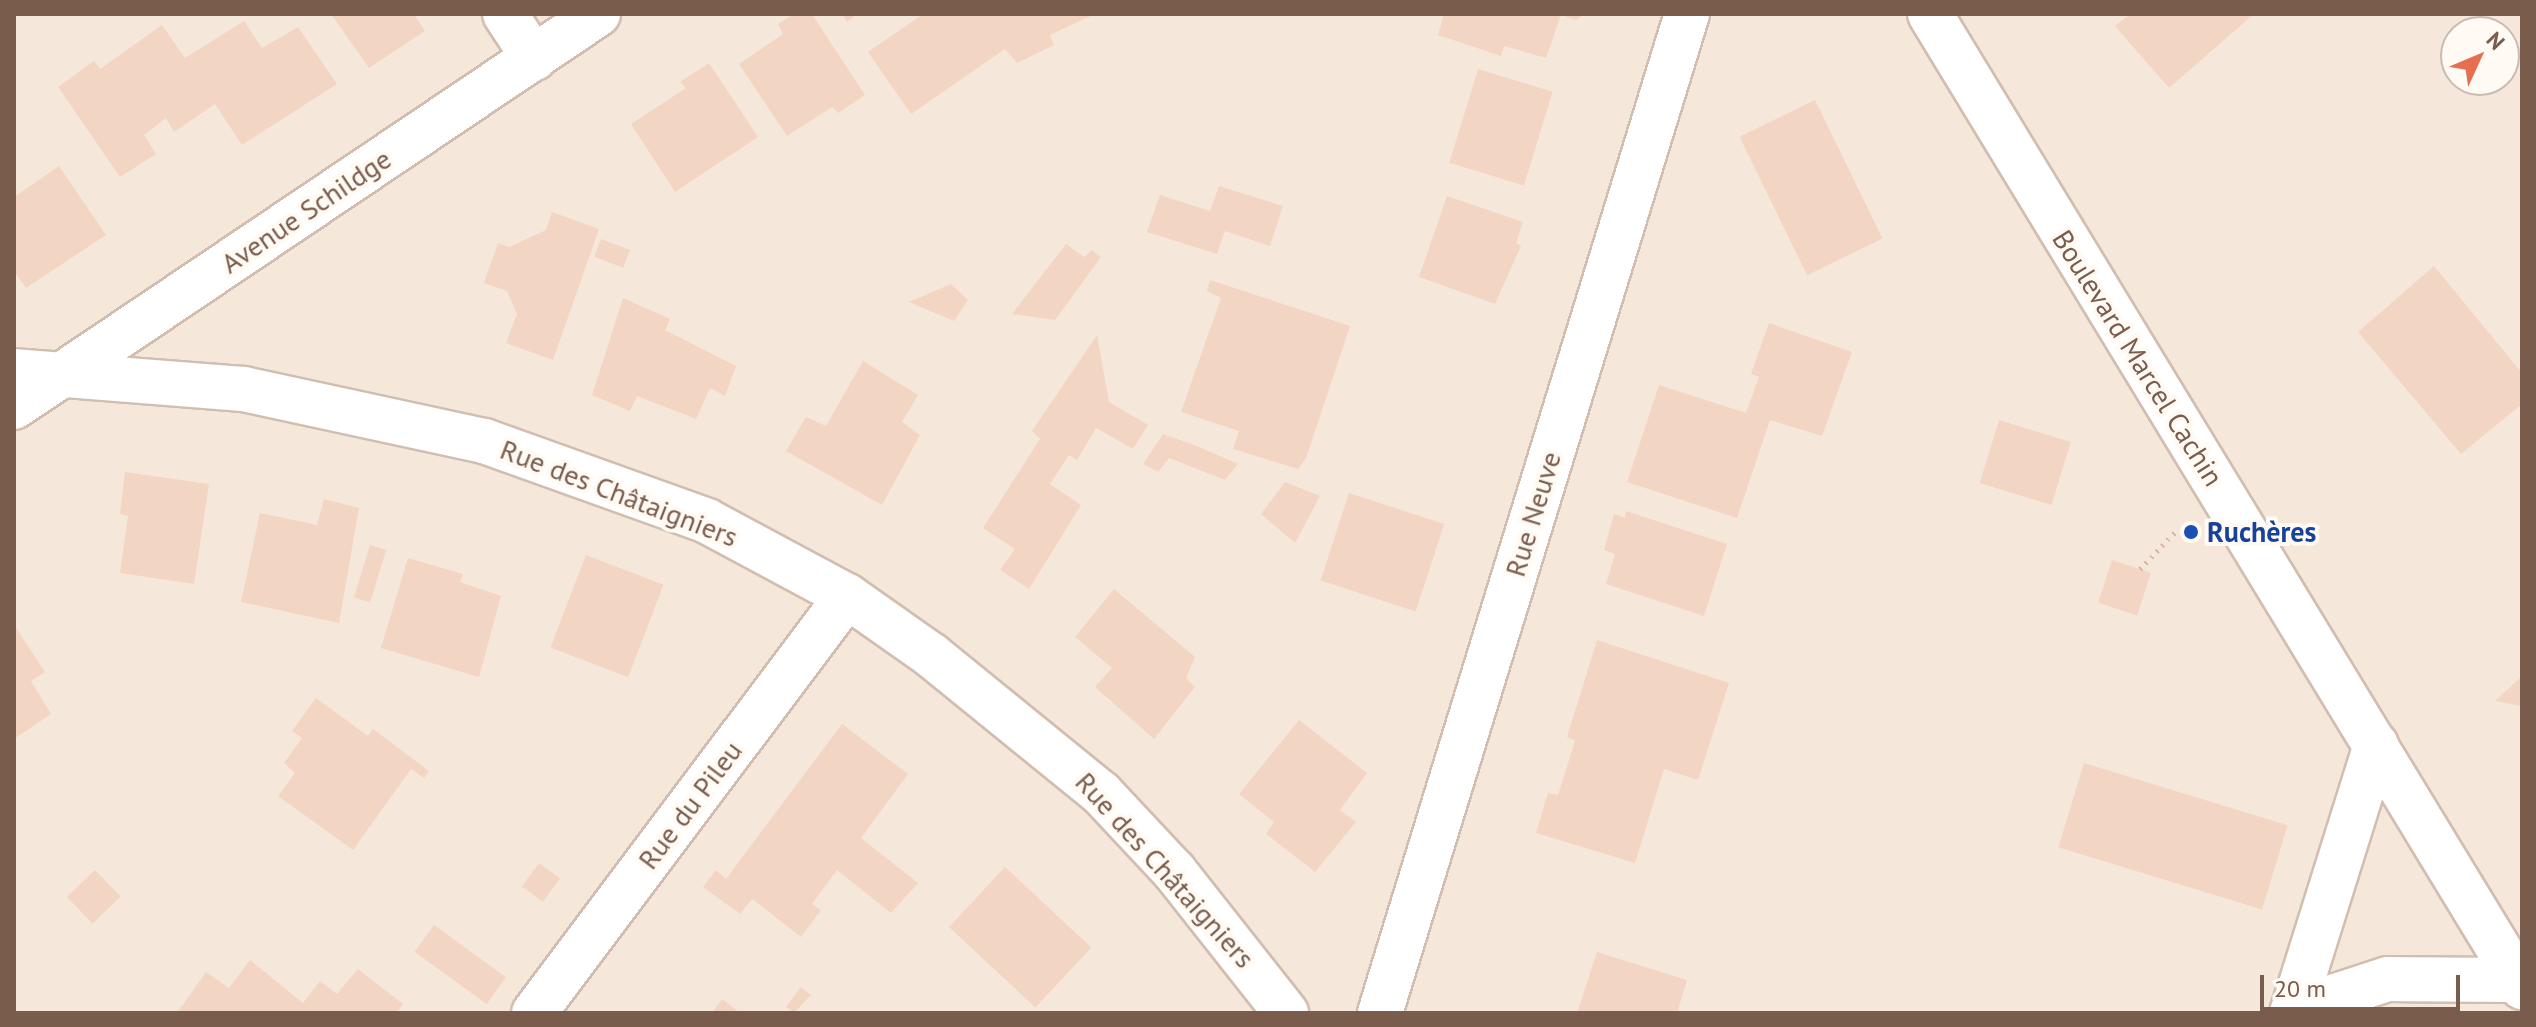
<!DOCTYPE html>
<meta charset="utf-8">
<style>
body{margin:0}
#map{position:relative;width:2536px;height:1027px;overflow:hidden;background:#fdf6ec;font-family:"PT Sans",sans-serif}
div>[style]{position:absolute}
.residential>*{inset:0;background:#f5e8da}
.building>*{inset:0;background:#f3d5c3;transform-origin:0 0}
.path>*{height:5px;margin-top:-2.5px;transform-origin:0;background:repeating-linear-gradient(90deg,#d9b8a5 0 2px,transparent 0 8px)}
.roads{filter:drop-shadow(2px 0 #d1beb0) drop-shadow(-2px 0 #d1beb0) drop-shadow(0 2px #d1beb0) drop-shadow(0 -2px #d1beb0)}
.minor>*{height:44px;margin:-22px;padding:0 22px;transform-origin:22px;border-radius:22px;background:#fff}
.dots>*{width:22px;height:22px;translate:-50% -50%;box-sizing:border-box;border:4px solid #fffaf3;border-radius:50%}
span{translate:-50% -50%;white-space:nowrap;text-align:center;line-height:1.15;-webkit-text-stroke:8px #fffaf3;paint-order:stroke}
.street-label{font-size:28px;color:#7a5c4d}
.transit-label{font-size:28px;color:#164399;font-weight:700}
.left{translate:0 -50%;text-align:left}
.frame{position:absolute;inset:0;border:16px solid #7a5c4d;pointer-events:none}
.north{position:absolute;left:2440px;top:16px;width:80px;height:80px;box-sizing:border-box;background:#fffaf3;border:2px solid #cabbb1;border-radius:50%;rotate:46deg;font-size:22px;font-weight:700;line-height:32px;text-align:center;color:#7a5c4d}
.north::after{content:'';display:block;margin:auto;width:28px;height:36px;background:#e76f51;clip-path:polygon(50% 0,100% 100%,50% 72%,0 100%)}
.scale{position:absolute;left:2260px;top:975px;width:200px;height:36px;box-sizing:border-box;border:4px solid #7a5c4d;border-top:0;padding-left:10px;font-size:24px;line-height:28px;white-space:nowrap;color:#7a5c4d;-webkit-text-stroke:6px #fffaf3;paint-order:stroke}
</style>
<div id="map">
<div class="residential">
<div style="clip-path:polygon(evenodd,14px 14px,2522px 14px,2522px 1013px,14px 1013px,14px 14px,2456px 32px,2504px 32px,2504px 80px,2456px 80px,2456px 32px)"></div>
</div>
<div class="building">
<div style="clip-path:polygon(331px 14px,414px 14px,425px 31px,369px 68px)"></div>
<div style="clip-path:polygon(794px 14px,812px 14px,865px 95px,838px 113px,832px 107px,787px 136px,739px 64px,783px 34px,778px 24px)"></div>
<div style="clip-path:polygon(842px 14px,857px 14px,847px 22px)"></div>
<div style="clip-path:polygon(923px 14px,1095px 14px,1050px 35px,1054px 45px,1017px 63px,1005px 49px,911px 114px,868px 52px)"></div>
<div style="clip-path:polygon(1444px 14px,1584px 14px,1576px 20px,1561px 15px,1546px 58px,1504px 46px,1501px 56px,1438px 35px)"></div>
<div style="clip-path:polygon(2130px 14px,2254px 14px,2169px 88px,2115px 26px)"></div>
<div style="clip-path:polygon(244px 21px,262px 48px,298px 27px,337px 84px,242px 145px,215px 104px,174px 132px,166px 118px,144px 135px,156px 154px,120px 177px,58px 87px,94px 61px,100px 69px,162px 25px,185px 58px)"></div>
<div style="clip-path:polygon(709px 63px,758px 137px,675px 192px,631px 124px,686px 88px,680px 82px)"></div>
<div style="left:1478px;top:69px;width:78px;height:98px;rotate:17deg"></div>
<div style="left:1815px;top:100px;width:154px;height:84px;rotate:64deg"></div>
<div style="clip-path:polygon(59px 166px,106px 235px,26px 288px,14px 271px,14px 197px)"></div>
<div style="clip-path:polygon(1219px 186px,1283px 206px,1270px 246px,1225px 231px,1217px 254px,1147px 232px,1160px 195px,1210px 211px)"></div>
<div style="clip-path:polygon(1447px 196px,1523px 222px,1516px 243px,1521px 246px,1495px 304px,1419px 277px)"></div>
<div style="clip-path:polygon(552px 212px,599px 229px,553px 360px,506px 343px,517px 314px,507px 291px,484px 283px,498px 243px,509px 247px,546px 230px)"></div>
<div style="left:601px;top:239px;width:31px;height:19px;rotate:21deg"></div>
<div style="clip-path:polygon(1066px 244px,1084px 257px,1092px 250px,1101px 257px,1055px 320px,1012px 314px)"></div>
<div style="clip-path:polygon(2434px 266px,2522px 373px,2522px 404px,2461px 454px,2358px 332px)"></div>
<div style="clip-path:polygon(1210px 280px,1350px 326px,1306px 458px,1298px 469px,1233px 449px,1239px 431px,1181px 412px,1221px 298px,1207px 291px)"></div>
<div style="clip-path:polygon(951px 284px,968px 300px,954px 321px,909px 302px)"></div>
<div style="clip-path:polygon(623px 298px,670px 319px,665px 330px,736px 366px,725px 396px,710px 388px,696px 419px,637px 396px,630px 411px,592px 395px)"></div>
<div style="clip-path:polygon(1769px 323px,1852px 352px,1822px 436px,1770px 420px,1737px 518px,1627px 482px,1659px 385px,1746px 413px,1759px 377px,1751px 374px)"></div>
<div style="clip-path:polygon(1097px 335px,1109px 402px,1148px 425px,1133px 449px,1096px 428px,1077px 460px,1069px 455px,1050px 484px,1081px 505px,1029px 589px,1000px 570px,1015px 549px,983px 528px,1040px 439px,1032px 431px)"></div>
<div style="clip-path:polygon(863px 361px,918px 395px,902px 422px,920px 435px,882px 505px,786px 451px,806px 417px,826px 426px)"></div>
<div style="left:1999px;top:420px;width:75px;height:66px;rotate:17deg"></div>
<div style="clip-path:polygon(1163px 434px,1197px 446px,1238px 464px,1225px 480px,1169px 458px,1158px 472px,1143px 464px)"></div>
<div style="clip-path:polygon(125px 472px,209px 484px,194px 584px,120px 573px,128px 516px,120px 514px)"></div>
<div style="clip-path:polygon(1285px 482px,1320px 496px,1295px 543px,1261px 514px)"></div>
<div style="left:1349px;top:493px;width:100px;height:92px;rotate:18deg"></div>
<div style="clip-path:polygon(324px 499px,359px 508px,339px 623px,241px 602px,260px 513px,317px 525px)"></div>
<div style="clip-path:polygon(1626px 511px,1727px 544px,1704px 616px,1606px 584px,1615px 554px,1604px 550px,1614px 514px,1625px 518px)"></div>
<div style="left:370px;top:545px;width:17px;height:55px;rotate:17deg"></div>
<div style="left:586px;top:555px;width:83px;height:99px;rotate:21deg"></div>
<div style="clip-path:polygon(408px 558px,463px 574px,460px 582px,501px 596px,479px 677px,381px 648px)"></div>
<div style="left:2112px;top:560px;width:41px;height:45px;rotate:18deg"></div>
<div style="clip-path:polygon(1114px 589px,1195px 657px,1186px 678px,1195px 687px,1154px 739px,1095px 687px,1112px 668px,1075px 637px)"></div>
<div style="clip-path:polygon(14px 625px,45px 672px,31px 681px,51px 714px,14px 739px)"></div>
<div style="clip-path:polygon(1597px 640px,1729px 683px,1698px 780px,1664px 769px,1635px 863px,1536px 833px,1548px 793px,1558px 795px,1575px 741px,1567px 737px)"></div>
<div style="clip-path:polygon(2522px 676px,2522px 706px,2495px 701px)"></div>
<div style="clip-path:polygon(316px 698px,368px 736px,373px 729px,429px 771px,424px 778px,411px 769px,353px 850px,278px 796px,295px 773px,284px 763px,302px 738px,292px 731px)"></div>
<div style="clip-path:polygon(1299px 720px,1367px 773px,1340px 810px,1356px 822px,1315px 872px,1266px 834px,1274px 822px,1239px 794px)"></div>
<div style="clip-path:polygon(842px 724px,908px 774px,861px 838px,918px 883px,891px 913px,837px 870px,812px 904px,821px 910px,801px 937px,752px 899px,740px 914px,703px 887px,716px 870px,726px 879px)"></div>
<div style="left:2084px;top:763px;width:213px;height:88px;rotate:17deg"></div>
<div style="left:539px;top:863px;width:26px;height:29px;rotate:36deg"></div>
<div style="left:1005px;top:867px;width:118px;height:82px;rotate:43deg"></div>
<div style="left:95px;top:870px;width:37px;height:39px;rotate:46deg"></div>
<div style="left:434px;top:925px;width:89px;height:33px;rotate:36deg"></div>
<div style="clip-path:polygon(1597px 952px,1687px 980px,1677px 1013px,1577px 1013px)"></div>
<div style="clip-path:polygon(250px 960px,303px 1003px,320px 981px,337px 994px,358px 969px,403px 1004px,397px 1013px,177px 1013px,206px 972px,229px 988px)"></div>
<div style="clip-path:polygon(801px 987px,811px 995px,794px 1013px,786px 1007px)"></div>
<div style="clip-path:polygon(722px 999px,740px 1013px,712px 1013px)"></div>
</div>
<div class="path">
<div style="left:2140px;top:569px;width:52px;rotate:-46.5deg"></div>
</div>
<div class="roads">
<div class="minor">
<div style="left:505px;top:14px;width:53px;rotate:56.6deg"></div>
<div style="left:1930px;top:14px;width:1139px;rotate:58.68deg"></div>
<div style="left:14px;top:371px;width:230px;rotate:4.5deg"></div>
<div style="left:243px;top:389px;width:247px;rotate:12.2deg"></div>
<div style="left:484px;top:441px;width:237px;rotate:19.7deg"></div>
<div style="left:707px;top:521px;width:159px;rotate:28.2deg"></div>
<div style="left:847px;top:596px;width:103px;rotate:35.1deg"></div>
<div style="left:931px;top:655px;width:219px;rotate:39.1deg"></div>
<div style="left:1101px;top:793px;width:107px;rotate:46.9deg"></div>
<div style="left:1174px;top:871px;width:181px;rotate:51.7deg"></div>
<div style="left:14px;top:407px;width:704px;rotate:-33.94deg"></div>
<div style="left:2293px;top:1010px;width:100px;rotate:-18.1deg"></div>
<div style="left:2388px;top:979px;width:129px;rotate:0.4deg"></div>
<div style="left:534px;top:1013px;width:521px;rotate:-53.11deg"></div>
<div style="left:1380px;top:1013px;width:1045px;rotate:-72.92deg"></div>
<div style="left:2292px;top:1013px;width:281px;rotate:-72.6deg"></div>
</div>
</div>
<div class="dots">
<div style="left:2191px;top:532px;background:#1a4fb4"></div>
</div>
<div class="street-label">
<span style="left:306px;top:211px;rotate:-34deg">Avenue Schildge</span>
<span style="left:2138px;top:358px;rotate:58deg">Boulevard Marcel Cachin</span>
<span style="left:619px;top:493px;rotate:21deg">Rue des Châtaigniers</span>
<span style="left:1533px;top:514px;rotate:-73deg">Rue Neuve</span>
<span style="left:690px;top:805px;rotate:-53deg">Rue du Pileu</span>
<span style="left:1165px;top:870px;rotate:48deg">Rue des Châtaigniers</span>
</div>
<div class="transit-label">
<span class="left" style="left:2207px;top:532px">Ruchères</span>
</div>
<div class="frame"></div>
<div class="north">N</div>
<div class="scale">20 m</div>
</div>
